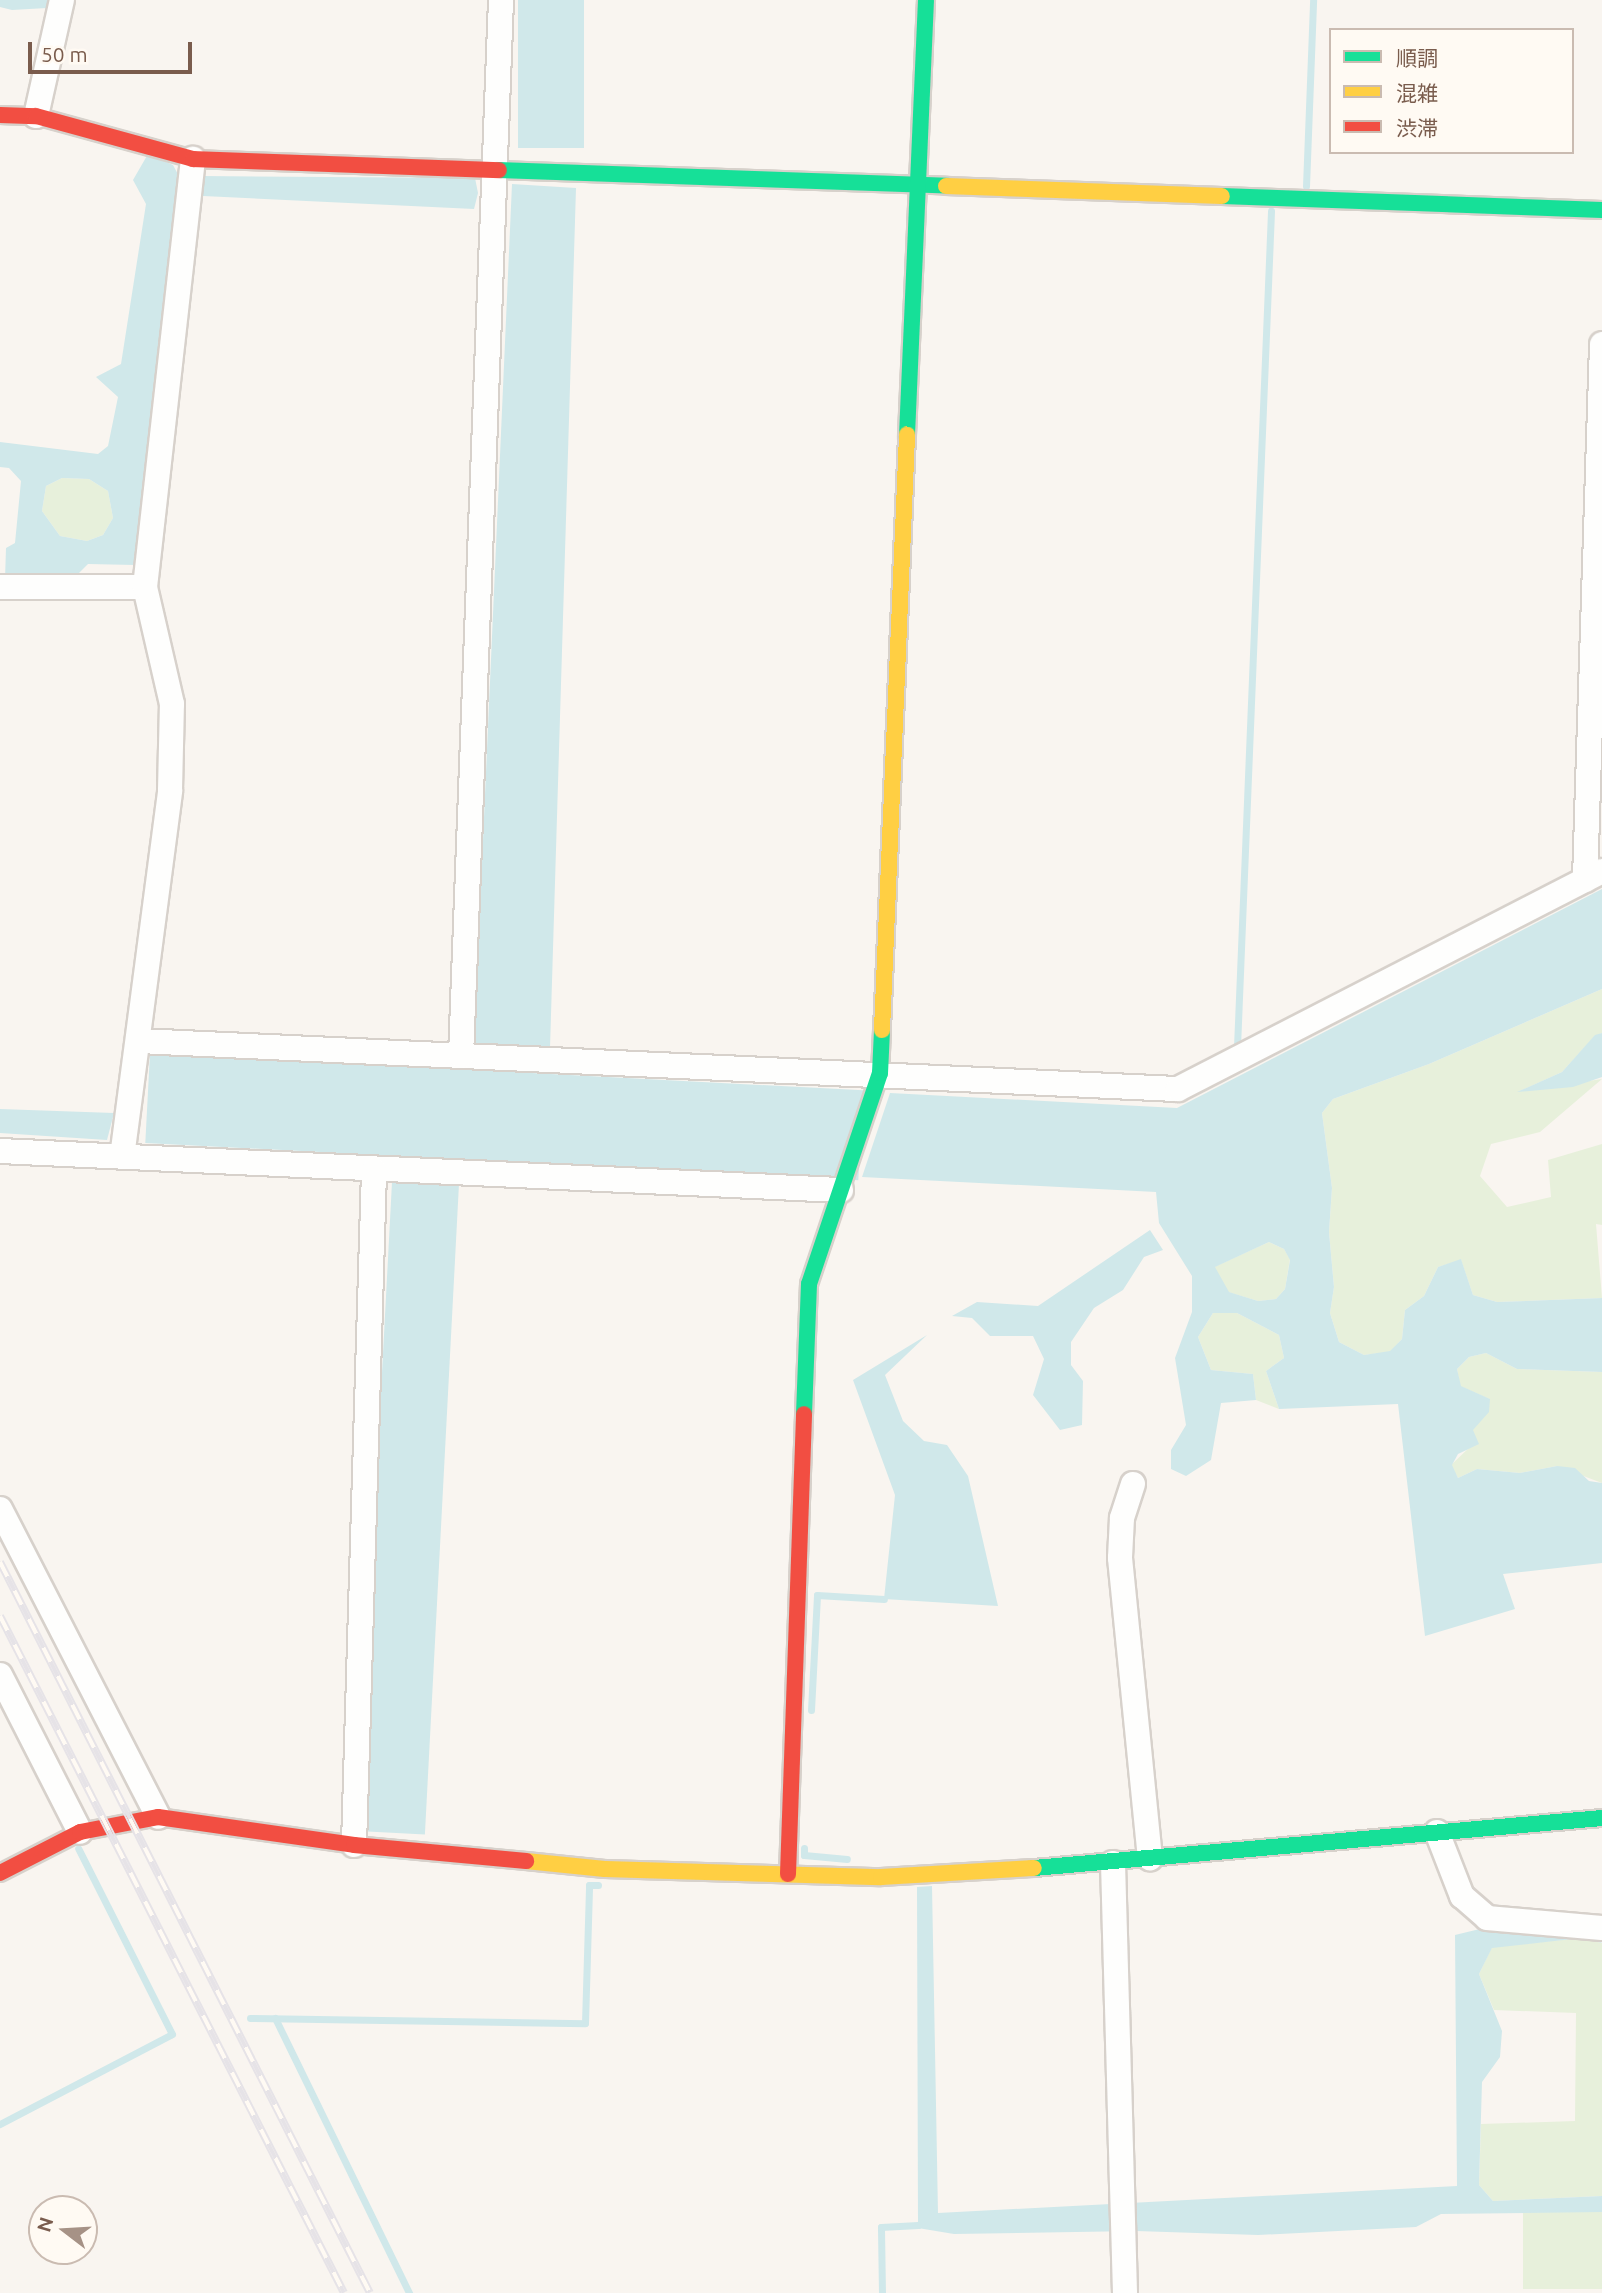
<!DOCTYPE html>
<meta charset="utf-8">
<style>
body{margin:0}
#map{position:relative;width:1602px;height:2293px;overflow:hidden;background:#f9f5f0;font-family:Ubuntu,"Noto Sans JP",sans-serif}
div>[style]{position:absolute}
.green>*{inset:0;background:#e7f0db;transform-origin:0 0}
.water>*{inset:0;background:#d0e8ea;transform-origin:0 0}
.stream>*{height:7px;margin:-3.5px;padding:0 3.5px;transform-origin:3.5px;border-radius:3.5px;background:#d0e8ea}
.roads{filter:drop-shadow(2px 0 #d7d1cb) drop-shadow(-2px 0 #d7d1cb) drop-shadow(0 2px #d7d1cb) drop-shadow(0 -2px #d7d1cb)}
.street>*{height:24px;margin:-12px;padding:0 12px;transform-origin:12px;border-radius:12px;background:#fefefd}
.fast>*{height:16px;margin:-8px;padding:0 8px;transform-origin:8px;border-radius:8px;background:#16e098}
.slow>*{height:16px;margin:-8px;padding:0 8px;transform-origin:8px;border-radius:8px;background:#ffcf43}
.jam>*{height:16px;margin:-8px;padding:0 8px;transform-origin:8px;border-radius:8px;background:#f24e42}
.rail>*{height:8px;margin-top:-4px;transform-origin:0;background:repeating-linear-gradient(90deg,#fffaf3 0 16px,#e6e3e7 0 32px);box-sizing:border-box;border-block:2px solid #e6e3e7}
span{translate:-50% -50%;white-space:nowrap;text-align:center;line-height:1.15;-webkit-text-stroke:5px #fffaf3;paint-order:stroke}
.legend{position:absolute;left:1329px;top:28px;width:245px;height:126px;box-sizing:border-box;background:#fffaf3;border:2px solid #cabbb1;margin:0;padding:9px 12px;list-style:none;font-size:21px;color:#7a5c4d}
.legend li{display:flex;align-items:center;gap:14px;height:35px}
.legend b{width:35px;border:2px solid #cabbb1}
.north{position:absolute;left:28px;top:2195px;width:70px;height:70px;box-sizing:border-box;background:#fffaf3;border:2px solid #cabbb1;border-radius:50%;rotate:287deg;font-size:19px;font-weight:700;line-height:28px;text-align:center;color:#7a5c4d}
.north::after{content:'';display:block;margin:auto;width:24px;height:32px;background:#a69286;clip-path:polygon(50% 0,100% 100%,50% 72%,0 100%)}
.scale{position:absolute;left:28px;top:42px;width:164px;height:32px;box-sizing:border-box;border:4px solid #7a5c4d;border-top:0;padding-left:9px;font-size:21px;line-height:24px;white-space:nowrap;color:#7a5c4d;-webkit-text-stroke:5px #fffaf3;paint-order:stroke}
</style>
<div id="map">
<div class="green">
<div style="clip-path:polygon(62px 478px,89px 479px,108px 491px,113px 518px,103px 535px,87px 541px,60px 536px,42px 511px,46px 486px)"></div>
<div style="clip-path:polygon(1602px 989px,1602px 1033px,1595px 1036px,1562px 1072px,1520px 1091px,1602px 1079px,1540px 1132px,1491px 1144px,1480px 1176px,1507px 1207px,1551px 1197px,1548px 1160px,1602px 1144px,1602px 1225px,1596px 1224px,1602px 1298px,1497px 1302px,1473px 1295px,1461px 1260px,1438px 1267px,1424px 1296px,1405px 1310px,1402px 1339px,1390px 1352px,1364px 1355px,1339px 1342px,1330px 1313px,1334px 1287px,1329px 1232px,1332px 1188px,1322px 1113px,1333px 1099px,1429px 1064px)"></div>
<div style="clip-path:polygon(1269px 1242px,1284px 1249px,1290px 1259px,1285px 1289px,1276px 1299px,1258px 1301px,1228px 1292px,1214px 1267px)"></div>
<div style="clip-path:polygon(1213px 1313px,1237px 1313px,1279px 1335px,1284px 1358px,1266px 1371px,1279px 1409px,1256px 1400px,1253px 1374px,1211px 1370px,1198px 1337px)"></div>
<div style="clip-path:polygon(1486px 1353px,1517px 1369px,1602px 1372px,1602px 1483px,1557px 1466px,1520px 1473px,1477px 1469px,1458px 1478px,1451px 1465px,1471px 1446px,1472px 1430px,1489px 1399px,1460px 1386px,1457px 1369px,1469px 1357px)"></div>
<div style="clip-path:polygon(1581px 1938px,1602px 1943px,1602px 2196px,1493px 2201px,1479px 2185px,1481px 2124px,1575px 2121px,1576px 2013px,1494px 2010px,1479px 1974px,1492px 1947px)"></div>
<div style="left:1602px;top:2212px;width:77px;height:79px;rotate:90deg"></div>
</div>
<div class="water">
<div style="clip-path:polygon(0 0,48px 0,47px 8px,12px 10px,0 7px)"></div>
<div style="left:518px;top:0;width:66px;height:148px"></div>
<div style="clip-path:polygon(evenodd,148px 154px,173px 165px,181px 180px,135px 565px,88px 564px,71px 581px,5px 579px,6px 548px,15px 543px,21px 481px,9px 468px,0 467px,0 442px,98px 454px,108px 446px,118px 397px,96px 377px,121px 364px,146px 204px,133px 180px,148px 154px,62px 478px,89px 479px,108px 491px,113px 518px,103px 535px,87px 541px,60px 536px,42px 511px,46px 486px,62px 478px)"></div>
<div style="clip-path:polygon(202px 176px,475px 178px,478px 193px,474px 209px,203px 196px)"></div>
<div style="clip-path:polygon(512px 184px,576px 188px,550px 1048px,474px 1044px)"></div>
<div style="clip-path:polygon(evenodd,1602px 889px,1602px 989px,1429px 1064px,1333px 1099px,1322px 1113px,1332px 1188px,1329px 1232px,1334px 1287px,1330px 1313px,1339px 1342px,1364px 1355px,1390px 1351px,1402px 1339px,1405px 1310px,1424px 1296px,1438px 1267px,1461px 1259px,1473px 1295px,1497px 1302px,1602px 1298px,1602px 1372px,1517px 1369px,1486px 1353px,1469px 1357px,1457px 1369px,1461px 1386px,1490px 1399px,1489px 1412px,1473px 1430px,1479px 1444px,1458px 1454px,1452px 1465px,1458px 1478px,1477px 1469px,1520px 1473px,1557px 1466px,1575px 1468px,1589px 1481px,1602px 1483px,1602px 1563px,1503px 1574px,1515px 1609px,1425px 1636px,1398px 1404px,1279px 1409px,1266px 1371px,1284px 1358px,1279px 1335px,1237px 1313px,1213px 1313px,1198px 1337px,1211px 1370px,1253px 1374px,1256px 1400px,1221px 1403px,1211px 1460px,1186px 1476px,1171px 1469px,1171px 1450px,1186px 1425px,1175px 1358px,1192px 1312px,1192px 1276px,1159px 1223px,1156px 1192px,862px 1177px,890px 1093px,1177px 1108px,1602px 889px,1269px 1242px,1284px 1249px,1290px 1260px,1285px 1289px,1276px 1299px,1258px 1301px,1229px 1292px,1215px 1267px,1269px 1242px)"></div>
<div style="clip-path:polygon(1602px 1033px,1602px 1077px,1573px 1087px,1517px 1092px,1562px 1072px,1595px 1035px)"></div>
<div style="left:150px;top:1053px;width:714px;height:90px;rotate:3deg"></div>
<div style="clip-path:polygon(0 1109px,114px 1113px,107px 1140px,0 1133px)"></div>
<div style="left:392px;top:1182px;width:67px;height:650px;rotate:3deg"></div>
<div style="clip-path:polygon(1150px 1230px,1163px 1250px,1144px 1257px,1123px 1290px,1094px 1308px,1071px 1342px,1071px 1365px,1083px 1381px,1082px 1425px,1060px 1430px,1033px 1395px,1044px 1359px,1033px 1336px,990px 1336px,972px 1318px,952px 1316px,977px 1302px,1038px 1306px)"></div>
<div style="clip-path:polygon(927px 1335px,885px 1375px,903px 1421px,924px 1441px,947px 1445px,968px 1476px,998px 1606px,884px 1599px,895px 1495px,853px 1380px)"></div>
<div style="clip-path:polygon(932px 1886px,938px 2213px,1457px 2186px,1455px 1935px,1488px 1927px,1515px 1933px,1595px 1936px,1602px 1943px,1581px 1938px,1492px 1948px,1479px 1974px,1502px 2031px,1500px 2057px,1482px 2082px,1479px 2185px,1493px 2201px,1602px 2196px,1602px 2212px,1441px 2214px,1416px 2227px,1258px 2235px,1136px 2231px,954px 2234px,918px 2228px,917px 1887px)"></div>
</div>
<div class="stream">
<div style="left:1306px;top:186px;width:186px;rotate:-87.8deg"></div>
<div style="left:1237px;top:1047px;width:837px;rotate:-87.67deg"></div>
<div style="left:811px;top:1710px;width:115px;rotate:-87deg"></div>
<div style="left:817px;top:1595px;width:67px;rotate:3.4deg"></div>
<div style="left:804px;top:1848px;width:7px;rotate:90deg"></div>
<div style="left:804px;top:1855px;width:43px;rotate:5.3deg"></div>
<div style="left:250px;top:2018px;width:335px;rotate:0.9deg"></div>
<div style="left:585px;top:2023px;width:138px;rotate:-88.3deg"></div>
<div style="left:589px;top:1885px;width:9px"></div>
<div style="left:275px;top:2018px;width:306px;rotate:64deg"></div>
<div style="left:0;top:2124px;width:194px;rotate:-27.6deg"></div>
<div style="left:172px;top:2034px;width:208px;rotate:-116.8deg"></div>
<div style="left:882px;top:2293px;width:66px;rotate:-90.9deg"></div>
<div style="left:881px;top:2227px;width:37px;rotate:-3deg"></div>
</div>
<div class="roads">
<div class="street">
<div style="left:36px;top:116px;width:119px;rotate:-77.4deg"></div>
<div style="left:0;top:587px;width:145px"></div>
<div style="left:1585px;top:880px;width:536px;rotate:-88.18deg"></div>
<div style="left:139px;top:1041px;width:1040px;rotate:2.65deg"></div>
<div style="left:1178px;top:1089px;width:477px;rotate:-27.2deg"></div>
<div style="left:461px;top:1056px;width:1057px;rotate:-87.83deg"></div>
<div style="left:0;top:1151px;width:842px;rotate:2.66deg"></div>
<div style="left:122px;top:1157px;width:370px;rotate:-82.5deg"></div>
<div style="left:170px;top:790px;width:86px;rotate:-88.7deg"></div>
<div style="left:172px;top:704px;width:120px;rotate:-103deg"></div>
<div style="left:145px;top:587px;width:431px;rotate:-83.6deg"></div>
<div style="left:1133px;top:1484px;width:36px;rotate:108deg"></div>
<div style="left:1122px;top:1518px;width:40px;rotate:92.9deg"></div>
<div style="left:1120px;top:1558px;width:302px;rotate:84.3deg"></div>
<div style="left:0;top:1509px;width:346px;rotate:62.8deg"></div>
<div style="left:0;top:1675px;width:176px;rotate:63deg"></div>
<div style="left:1437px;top:1832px;width:69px;rotate:68.7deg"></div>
<div style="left:1462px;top:1896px;width:33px;rotate:41deg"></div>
<div style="left:1487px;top:1918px;width:115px;rotate:5deg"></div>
<div style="left:354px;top:1845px;width:675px;rotate:-88.3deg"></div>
<div style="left:1113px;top:1863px;width:430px;rotate:88.4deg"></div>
</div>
<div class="fast">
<div style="left:499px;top:170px;width:447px;rotate:2deg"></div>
<div style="left:1222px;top:196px;width:380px;rotate:2.1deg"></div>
<div style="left:907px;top:435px;width:435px;rotate:-87.5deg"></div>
<div style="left:804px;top:1414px;width:130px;rotate:-87.8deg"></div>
<div style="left:809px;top:1284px;width:223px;rotate:-71.4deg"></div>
<div style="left:880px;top:1073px;width:43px;rotate:-87.3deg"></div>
<div style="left:1034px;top:1868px;width:570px;rotate:-5.03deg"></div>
</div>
<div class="slow">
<div style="left:946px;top:186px;width:276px;rotate:2.1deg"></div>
<div style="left:882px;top:1030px;width:596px;rotate:-87.59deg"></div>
<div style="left:526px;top:1861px;width:79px;rotate:5.8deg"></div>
<div style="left:605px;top:1869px;width:276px;rotate:1.7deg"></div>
<div style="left:881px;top:1877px;width:153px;rotate:-3.4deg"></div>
</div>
<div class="jam">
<div style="left:0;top:115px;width:36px;rotate:2deg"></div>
<div style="left:36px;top:116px;width:163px;rotate:15.3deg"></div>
<div style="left:193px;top:159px;width:306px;rotate:2.1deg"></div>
<div style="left:0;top:1873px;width:90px;rotate:-27.1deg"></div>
<div style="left:80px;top:1832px;width:79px;rotate:-10.9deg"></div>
<div style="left:158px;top:1817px;width:198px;rotate:8.1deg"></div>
<div style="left:354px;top:1845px;width:173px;rotate:5.3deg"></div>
<div style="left:788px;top:1874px;width:460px;rotate:-88deg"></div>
</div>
</div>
<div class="rail">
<div style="left:0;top:1562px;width:819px;rotate:63.15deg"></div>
<div style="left:0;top:1616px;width:759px;rotate:63.06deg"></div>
</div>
<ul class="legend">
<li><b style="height:9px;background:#16e098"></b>順調</li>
<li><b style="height:9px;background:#ffcf43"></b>混雑</li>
<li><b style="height:9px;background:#f24e42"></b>渋滞</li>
</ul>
<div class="north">N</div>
<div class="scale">50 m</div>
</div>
